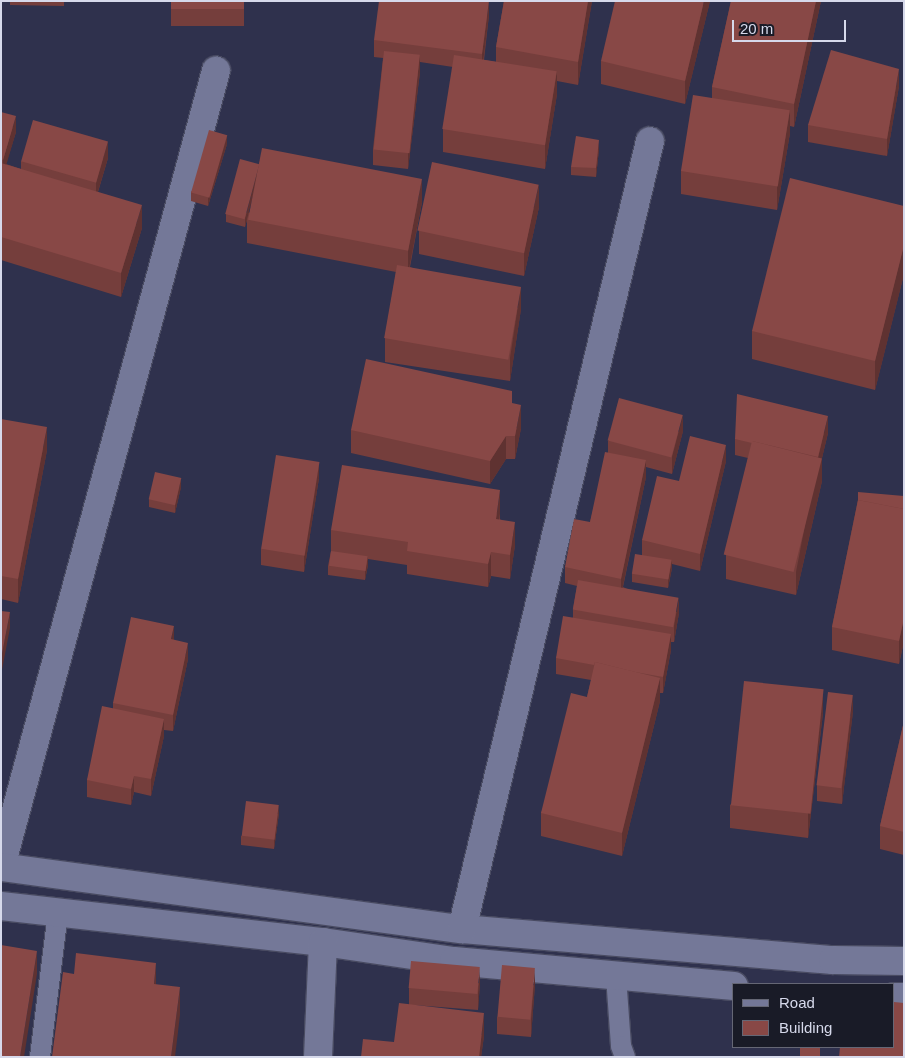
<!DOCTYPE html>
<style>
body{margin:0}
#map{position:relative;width:905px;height:1058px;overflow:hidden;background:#2f314d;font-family:Helvetica,sans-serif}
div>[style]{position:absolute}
.roads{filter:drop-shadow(1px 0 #494b62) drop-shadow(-1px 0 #494b62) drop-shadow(0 1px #494b62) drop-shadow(0 -1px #494b62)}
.lane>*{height:20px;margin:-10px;padding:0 10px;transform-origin:10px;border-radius:10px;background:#747898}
.street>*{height:28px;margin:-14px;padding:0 14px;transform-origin:14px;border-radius:14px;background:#747898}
.wall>*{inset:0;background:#753e3c;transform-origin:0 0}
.shaded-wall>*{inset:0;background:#5f3231}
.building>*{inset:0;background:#884846;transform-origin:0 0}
span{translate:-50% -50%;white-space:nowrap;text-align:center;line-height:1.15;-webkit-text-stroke:4px #191b27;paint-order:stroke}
.frame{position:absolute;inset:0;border:2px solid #d6d9eb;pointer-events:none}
.legend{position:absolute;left:732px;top:983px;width:162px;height:65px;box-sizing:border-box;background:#191b27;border:1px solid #656775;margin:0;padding:6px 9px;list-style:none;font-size:15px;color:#d6d9eb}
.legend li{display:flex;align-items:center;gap:10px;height:25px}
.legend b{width:25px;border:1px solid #656775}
.scale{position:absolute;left:732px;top:20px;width:114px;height:22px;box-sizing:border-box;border:2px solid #d6d9eb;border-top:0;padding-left:6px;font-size:15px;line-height:18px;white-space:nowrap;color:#d6d9eb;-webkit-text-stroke:4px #191b27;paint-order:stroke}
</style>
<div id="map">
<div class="roads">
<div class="lane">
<div style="left:616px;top:976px;width:70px;rotate:85.9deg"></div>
<div style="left:621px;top:1046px;width:12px;rotate:70deg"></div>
<div style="left:40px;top:1057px;width:146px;rotate:-82.9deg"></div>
</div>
<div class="street">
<div style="left:1px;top:866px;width:824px;rotate:-74.87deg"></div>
<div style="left:1px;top:867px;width:465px;rotate:7.7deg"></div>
<div style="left:462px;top:929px;width:372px;rotate:4.8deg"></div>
<div style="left:833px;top:960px;width:71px;rotate:0.8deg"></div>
<div style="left:1px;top:906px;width:324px;rotate:6.4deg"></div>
<div style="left:323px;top:942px;width:132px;rotate:8.3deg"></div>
<div style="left:454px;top:961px;width:281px;rotate:5.1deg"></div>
<div style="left:462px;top:929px;width:810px;rotate:-76.58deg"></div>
<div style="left:894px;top:997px;width:10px"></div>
<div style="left:318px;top:1057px;width:115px;rotate:-87.5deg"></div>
</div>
</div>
<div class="wall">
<div style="clip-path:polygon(10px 1px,64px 1px,64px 6px,10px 5px)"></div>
<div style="left:171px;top:1px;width:73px;height:25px"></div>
<div style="clip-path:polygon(504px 1px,592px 1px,578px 85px,557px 81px,557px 94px,545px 169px,443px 152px,443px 129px,453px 67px,420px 62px,420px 72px,408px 169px,373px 165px,373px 149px,383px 58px,374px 57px,374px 40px,489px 15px,484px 60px,496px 62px,496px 47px)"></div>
<div style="clip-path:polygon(710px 1px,685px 104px,601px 84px,601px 61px)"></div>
<div style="clip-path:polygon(731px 1px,821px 1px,794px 127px,790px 126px,790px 133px,777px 210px,681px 194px,681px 171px,712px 98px,712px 87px)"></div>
<div style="clip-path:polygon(899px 86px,887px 156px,808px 142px,808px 125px)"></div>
<div style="clip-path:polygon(1px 112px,16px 132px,6px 164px,21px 169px,21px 161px,108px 158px,98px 192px,142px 228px,121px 297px,1px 260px)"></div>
<div style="clip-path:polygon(227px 144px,208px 206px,191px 201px,191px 192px)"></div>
<div style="clip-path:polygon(599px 149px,596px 177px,571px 175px,571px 167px)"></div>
<div style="clip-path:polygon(422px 202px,410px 267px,521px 309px,510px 381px,385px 362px,385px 338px,396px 272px,247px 243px,247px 220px,245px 227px,226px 222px,226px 214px)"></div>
<div style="clip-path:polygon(904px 206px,904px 274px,875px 390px,752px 359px,752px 331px)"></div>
<div style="clip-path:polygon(539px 207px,524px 276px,419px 254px,419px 231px)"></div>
<div style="clip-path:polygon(1px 419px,47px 450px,18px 603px,1px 599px)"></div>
<div style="clip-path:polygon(521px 428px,515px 459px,506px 459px,490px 484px,351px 453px,351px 430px)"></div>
<div style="clip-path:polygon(683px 431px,672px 474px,646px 467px,646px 477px,623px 587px,679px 613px,674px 642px,671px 642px,671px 650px,663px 693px,660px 693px,660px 701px,622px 856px,541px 836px,541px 813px,587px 697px,591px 680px,556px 674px,556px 658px,573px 617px,573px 610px,577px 586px,565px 583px,565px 567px,590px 522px,608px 452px,608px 441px)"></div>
<div style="clip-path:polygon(828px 433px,822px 458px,822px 481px,796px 595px,726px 579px,726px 555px,748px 458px,735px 455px,735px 439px)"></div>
<div style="clip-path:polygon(726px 461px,700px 571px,672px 564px,672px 568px,668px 588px,632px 582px,632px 574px,642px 555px,642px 540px,679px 481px)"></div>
<div style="clip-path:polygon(319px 478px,304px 572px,261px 565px,261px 549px)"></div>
<div style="clip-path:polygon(181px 487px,175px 513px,149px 507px,149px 499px)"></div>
<div style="clip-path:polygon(904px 496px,904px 641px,899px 664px,832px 650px,832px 627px,858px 500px)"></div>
<div style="clip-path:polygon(500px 513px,500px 519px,515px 545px,510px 579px,491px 576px,488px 587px,407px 574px,407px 565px,368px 559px,368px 565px,365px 580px,328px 575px,328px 566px,331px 551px,331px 530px)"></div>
<div style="clip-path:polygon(174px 640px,188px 659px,173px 731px,164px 730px,164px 736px,151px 796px,134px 792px,131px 805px,87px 797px,87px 780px,113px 708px,113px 703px)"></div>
<div style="clip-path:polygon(853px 711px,842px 804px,817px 801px,817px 785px)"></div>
<div style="clip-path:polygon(823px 713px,808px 838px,730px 828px,730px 805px)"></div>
<div style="clip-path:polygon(904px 721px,904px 855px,880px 849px,880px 826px)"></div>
<div style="clip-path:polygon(279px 813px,274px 849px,241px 845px,241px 836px)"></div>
<div style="clip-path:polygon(480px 983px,478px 1010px,413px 1005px,484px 1036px,481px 1057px,361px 1057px,394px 1042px,409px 1004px,409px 988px)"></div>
<div style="clip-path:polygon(535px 984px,531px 1037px,497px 1034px,497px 1017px)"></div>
</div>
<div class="shaded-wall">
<div style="clip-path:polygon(489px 1px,489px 15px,482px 70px,482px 54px)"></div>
<div style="clip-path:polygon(588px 1px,592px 1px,578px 85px,578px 62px)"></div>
<div style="clip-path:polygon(704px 1px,710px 1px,685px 104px,685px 81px)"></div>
<div style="clip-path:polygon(816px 1px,821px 1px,794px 127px,794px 104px)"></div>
<div style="clip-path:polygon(420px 55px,420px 72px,408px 169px,408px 153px)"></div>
<div style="clip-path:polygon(899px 69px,899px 86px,887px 156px,887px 139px)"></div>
<div style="clip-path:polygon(557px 71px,557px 94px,545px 169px,545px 145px)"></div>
<div style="clip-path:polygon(790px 110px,790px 133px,777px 210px,777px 187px)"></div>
<div style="clip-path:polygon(16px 116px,16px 132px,3px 176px,3px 160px)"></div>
<div style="clip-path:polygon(227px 135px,227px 144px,208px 206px,208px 198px)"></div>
<div style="clip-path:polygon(599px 140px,599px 149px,596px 177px,596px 168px)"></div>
<div style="clip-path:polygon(108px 141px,108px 158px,96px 198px,96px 182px)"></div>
<div style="clip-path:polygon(259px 164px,259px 173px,245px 227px,245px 219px)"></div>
<div style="clip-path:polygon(422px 179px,422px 202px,408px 274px,408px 251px)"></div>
<div style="clip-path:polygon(539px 184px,539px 207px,524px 276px,524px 252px)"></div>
<div style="clip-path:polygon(142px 205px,142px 228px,121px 297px,121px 273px)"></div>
<div style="clip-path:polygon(904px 245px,904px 274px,875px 390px,875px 361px)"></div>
<div style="clip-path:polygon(521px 286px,521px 309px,510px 381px,510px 358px)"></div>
<div style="clip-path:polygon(521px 405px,521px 428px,515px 459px,515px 436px)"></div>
<div style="clip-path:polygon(683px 415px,683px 431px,672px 474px,672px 457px)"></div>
<div style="clip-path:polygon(828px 416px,828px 433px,822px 458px,822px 481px,796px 595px,796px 572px,818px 458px)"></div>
<div style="clip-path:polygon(47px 427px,47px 450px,18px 603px,18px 579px)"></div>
<div style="clip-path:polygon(506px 436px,506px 459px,490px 484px,490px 461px)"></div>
<div style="clip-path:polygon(726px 445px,726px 461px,700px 571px,700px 554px)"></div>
<div style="clip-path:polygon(646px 460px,646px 477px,621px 595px,621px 579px)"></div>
<div style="clip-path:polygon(319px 462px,319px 478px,304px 572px,304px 556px)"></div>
<div style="clip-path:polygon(181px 478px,181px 487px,175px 513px,175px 505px)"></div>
<div style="clip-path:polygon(500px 490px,500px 513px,496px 542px,496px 519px)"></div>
<div style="clip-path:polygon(515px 522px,515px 545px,510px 579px,510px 555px)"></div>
<div style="clip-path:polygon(491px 552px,491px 576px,488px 587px,488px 564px)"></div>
<div style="clip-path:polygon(368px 556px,368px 565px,365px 580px,365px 572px)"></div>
<div style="clip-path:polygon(672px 560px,672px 568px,668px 588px,668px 580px)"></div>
<div style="clip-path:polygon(679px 597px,679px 613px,674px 642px,674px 626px)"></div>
<div style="clip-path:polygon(10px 612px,10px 628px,1px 675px,1px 659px)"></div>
<div style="clip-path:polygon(904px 618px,904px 641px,899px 664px,899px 641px)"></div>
<div style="clip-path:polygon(174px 626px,174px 643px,171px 639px)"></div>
<div style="clip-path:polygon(671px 634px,671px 650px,663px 693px,663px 677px)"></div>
<div style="clip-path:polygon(188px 643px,188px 659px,173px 731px,173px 715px)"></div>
<div style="clip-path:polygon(660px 678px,660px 701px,622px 856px,622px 833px)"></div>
<div style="clip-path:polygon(823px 690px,823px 713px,808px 838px,808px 814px)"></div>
<div style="clip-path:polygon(853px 695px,853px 711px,842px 804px,842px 787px)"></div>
<div style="clip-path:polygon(164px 719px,164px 736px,151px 796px,151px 779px)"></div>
<div style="clip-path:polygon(134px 776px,134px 792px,131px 805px,131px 789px)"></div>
<div style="clip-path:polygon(279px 805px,279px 813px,274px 849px,274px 840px)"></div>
<div style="clip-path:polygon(37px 951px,37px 974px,24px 1057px,20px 1057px)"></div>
<div style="clip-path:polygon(156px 963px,156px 992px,154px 984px)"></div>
<div style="clip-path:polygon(480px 967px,480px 983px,478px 1010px,478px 994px)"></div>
<div style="clip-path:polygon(535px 968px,535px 984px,531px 1037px,531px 1020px)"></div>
<div style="clip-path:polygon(180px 987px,180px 1015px,175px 1057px,171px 1057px)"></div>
<div style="clip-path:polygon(484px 1013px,484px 1036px,481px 1057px,479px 1057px)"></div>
</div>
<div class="building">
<div style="left:171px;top:1px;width:73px;height:8px"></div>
<div style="clip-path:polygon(379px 1px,489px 1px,482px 54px,374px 40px)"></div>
<div style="clip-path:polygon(504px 1px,588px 1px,578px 62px,496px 47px)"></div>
<div style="clip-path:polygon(615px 1px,704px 1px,685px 81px,601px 61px)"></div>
<div style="clip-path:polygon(731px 1px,816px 1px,794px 104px,712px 87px)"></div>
<div style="clip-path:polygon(831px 50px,899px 69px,887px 139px,808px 125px)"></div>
<div style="left:384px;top:51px;width:36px;height:99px;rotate:6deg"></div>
<div style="left:454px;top:55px;width:104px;height:75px;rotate:9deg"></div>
<div style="left:693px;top:95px;width:98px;height:77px;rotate:9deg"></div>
<div style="clip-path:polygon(1px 112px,16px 116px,3px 160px,1px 159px)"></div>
<div style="left:33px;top:120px;width:78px;height:43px;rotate:16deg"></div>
<div style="left:209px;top:130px;width:19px;height:65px;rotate:16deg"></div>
<div style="clip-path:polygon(576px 136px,599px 140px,596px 168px,571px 167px)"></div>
<div style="left:262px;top:148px;width:163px;height:73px;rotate:11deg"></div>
<div style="left:240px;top:159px;width:20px;height:57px;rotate:15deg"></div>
<div style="left:432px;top:162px;width:109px;height:70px;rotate:12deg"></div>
<div style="clip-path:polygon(1px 163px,142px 205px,121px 273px,1px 237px)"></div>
<div style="clip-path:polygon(790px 178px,904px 206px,904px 245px,875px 361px,752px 331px)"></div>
<div style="left:397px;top:265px;width:126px;height:74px;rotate:10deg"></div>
<div style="clip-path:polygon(366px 359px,512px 391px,512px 403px,521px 405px,515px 436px,506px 436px,490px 461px,351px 430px)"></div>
<div style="clip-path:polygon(737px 394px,828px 416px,818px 457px,752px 441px,752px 443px,735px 439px)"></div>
<div style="left:619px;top:398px;width:66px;height:44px;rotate:15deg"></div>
<div style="clip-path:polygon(1px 419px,47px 427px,18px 579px,1px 576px)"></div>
<div style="clip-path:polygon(690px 436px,726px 445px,700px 554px,642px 540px,657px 476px,679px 481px)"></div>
<div style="left:752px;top:441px;width:72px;height:117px;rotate:14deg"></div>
<div style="clip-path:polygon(605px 452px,646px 460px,621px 579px,565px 567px,574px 519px,590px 522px)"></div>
<div style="left:276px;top:455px;width:44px;height:95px;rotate:9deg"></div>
<div style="clip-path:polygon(342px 465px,500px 490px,496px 519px,515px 522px,510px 555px,491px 552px,488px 564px,407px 551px,408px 542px,331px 530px)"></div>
<div style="left:155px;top:472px;width:27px;height:28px;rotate:13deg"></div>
<div style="clip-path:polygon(858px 492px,904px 496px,904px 509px,858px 500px)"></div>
<div style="clip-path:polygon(858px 500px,904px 509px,904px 618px,899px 641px,832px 627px)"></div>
<div style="left:331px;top:551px;width:37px;height:15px;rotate:8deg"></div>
<div style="left:635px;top:554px;width:37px;height:20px;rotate:9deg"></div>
<div style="left:578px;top:580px;width:102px;height:30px;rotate:10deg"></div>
<div style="clip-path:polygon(1px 611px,10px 612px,1px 659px)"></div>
<div style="clip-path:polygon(563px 616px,671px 634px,663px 677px,635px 672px,595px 662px,594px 665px,556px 658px)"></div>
<div style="clip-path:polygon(131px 617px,174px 626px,171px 639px,188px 643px,173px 715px,113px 703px)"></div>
<div style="clip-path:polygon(595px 662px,660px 678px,622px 833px,541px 813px,571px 693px,587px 697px)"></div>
<div style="left:744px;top:681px;width:80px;height:125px;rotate:6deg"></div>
<div style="left:828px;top:692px;width:25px;height:94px;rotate:7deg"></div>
<div style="clip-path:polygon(102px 706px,164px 719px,151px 779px,134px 776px,131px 789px,87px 780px)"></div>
<div style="clip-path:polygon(904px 721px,904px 832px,880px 826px)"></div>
<div style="left:246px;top:801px;width:33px;height:35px;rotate:7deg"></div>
<div style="clip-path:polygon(1px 945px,37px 951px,20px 1057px,1px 1057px)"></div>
<div style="clip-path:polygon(76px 953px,156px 963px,154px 984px,180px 987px,171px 1057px,52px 1057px,63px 972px,74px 974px)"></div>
<div style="left:411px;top:961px;width:69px;height:27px;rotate:5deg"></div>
<div style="left:502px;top:965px;width:33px;height:52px;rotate:5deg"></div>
<div style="clip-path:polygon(894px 1002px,904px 1003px,904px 1057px,839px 1057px,840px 1047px,894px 1047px)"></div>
<div style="clip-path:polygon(399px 1003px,484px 1013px,479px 1057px,361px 1057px,363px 1039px,394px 1042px)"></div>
<div style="left:800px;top:1047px;width:20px;height:10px"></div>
</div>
<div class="frame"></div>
<ul class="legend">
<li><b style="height:6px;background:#747898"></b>Road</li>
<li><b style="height:14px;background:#884846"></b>Building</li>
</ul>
<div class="scale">20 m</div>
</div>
